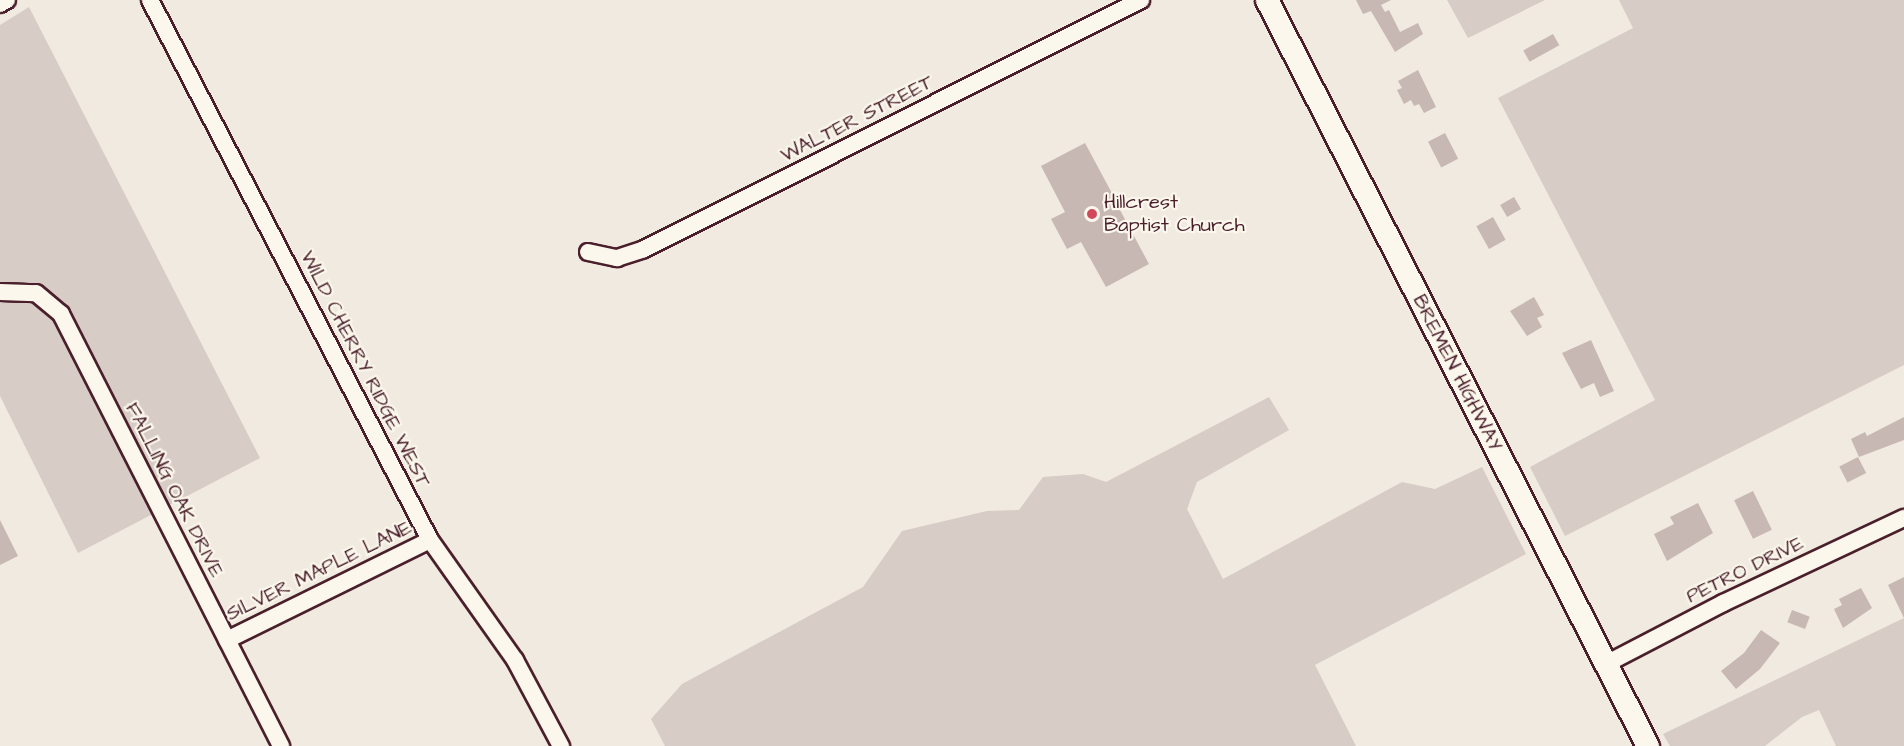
<!DOCTYPE html>
<style>
body{margin:0}
#map{position:relative;width:1904px;height:746px;overflow:hidden;background:#f0eae0;font-family:"Architects Daughter",sans-serif}
div>[style]{position:absolute}
.green>*{inset:0;background:#d8ccc6}
.building>*{inset:0;background:#c8b8b3;transform-origin:0 0}
.roads{filter:drop-shadow(2px 0 #4a1f2b) drop-shadow(-2px 0 #4a1f2b) drop-shadow(0 2px #4a1f2b) drop-shadow(0 -2px #4a1f2b)}
.minor>*{height:16px;margin:-8px;padding:0 8px;transform-origin:8px;border-radius:8px;background:#fbf7ec}
.secondary>*{height:22px;margin:-11px;padding:0 11px;transform-origin:11px;border-radius:11px;background:#fbf7ec}
.dots>*{width:16px;height:16px;translate:-50% -50%;box-sizing:border-box;border:3px solid #fbf7ec;border-radius:50%}
span{translate:-50% -50%;white-space:nowrap;text-align:center;line-height:1.15;-webkit-text-stroke:4.5px #fbf7ec;paint-order:stroke}
.street-label{font-size:20px;color:#4a1f2b}
.poi-label{font-size:20px;color:#4a1f2b}
.left{translate:0 -50%;text-align:left}
</style>
<div id="map">
<div class="green">
<div style="clip-path:polygon(1447px 0,1545px 0,1468px 38px)"></div>
<div style="clip-path:polygon(1619px 0,1904px 0,1904px 365px,1565px 536px,1530px 467px,1655px 400px,1498px 98px,1633px 28px)"></div>
<div style="clip-path:polygon(29px 7px,260px 458px,78px 553px,0 396px,0 25px)"></div>
<div style="clip-path:polygon(1269px 397px,1289px 430px,1197px 482px,1187px 509px,1223px 579px,1402px 482px,1435px 489px,1482px 467px,1526px 554px,1315px 665px,1356px 746px,665px 746px,651px 719px,682px 684px,863px 587px,902px 531px,987px 511px,1019px 510px,1043px 477px,1083px 474px,1106px 482px)"></div>
<div style="clip-path:polygon(1904px 618px,1904px 746px,1836px 746px,1819px 710px,1802px 717px,1765px 746px,1670px 746px,1663px 734px)"></div>
</div>
<div class="building">
<div style="clip-path:polygon(1356px 0,1391px 0,1381px 5px,1385px 12px,1389px 10px,1400px 32px,1418px 23px,1423px 34px,1395px 52px,1371px 11px,1363px 14px)"></div>
<div style="left:1553px;top:34px;width:13px;height:34px;rotate:61deg"></div>
<div style="clip-path:polygon(1418px 70px,1436px 107px,1424px 113px,1419px 104px,1414px 106px,1411px 100px,1404px 104px,1397px 90px,1402px 88px,1398px 81px)"></div>
<div style="left:1445px;top:133px;width:29px;height:19px;rotate:63deg"></div>
<div style="clip-path:polygon(1085px 143px,1114px 197px,1118px 195px,1124px 207px,1120px 210px,1149px 264px,1106px 287px,1081px 242px,1067px 249px,1051px 219px,1065px 212px,1041px 166px)"></div>
<div style="left:1514px;top:197px;width:14px;height:16px;rotate:60deg"></div>
<div style="left:1493px;top:217px;width:26px;height:19px;rotate:61deg"></div>
<div style="clip-path:polygon(1534px 297px,1544px 315px,1537px 318px,1542px 327px,1527px 336px,1510px 311px)"></div>
<div style="clip-path:polygon(1591px 340px,1614px 391px,1600px 397px,1594px 383px,1581px 389px,1562px 353px)"></div>
<div style="clip-path:polygon(1904px 417px,1904px 440px,1859px 457px,1851px 439px,1865px 432px,1867px 436px)"></div>
<div style="left:1858px;top:457px;width:18px;height:21px;rotate:63deg"></div>
<div style="left:1753px;top:491px;width:43px;height:21px;rotate:64deg"></div>
<div style="clip-path:polygon(1698px 503px,1713px 533px,1667px 561px,1654px 534px,1674px 524px,1670px 517px)"></div>
<div style="clip-path:polygon(0 520px,18px 556px,0 565px)"></div>
<div style="clip-path:polygon(1904px 577px,1904px 618px,1888px 585px)"></div>
<div style="clip-path:polygon(1861px 588px,1872px 608px,1843px 628px,1834px 609px,1842px 605px,1839px 599px)"></div>
<div style="left:1792px;top:610px;width:19px;height:13px;rotate:21deg"></div>
<div style="clip-path:polygon(1761px 630px,1780px 643px,1760px 669px,1736px 689px,1721px 671px,1744px 653px)"></div>
</div>
<div class="roads">
<div class="minor">
<div style="left:150px;top:0;width:608px;rotate:62.59deg"></div>
<div style="left:430px;top:540px;width:147px;rotate:54.7deg"></div>
<div style="left:515px;top:660px;width:98px;rotate:61.9deg"></div>
<div style="left:0;top:4px;width:8px;rotate:-30deg"></div>
<div style="left:588px;top:252px;width:30px;rotate:12deg"></div>
<div style="left:617px;top:258px;width:28px;rotate:-18deg"></div>
<div style="left:644px;top:249px;width:556px;rotate:-26.61deg"></div>
<div style="left:0;top:292px;width:36px;rotate:2deg"></div>
<div style="left:36px;top:293px;width:33px;rotate:40deg"></div>
<div style="left:61px;top:314px;width:485px;rotate:63deg"></div>
<div style="left:227px;top:640px;width:226px;rotate:-26.2deg"></div>
<div style="left:1606px;top:664px;width:132px;rotate:-27.5deg"></div>
<div style="left:1723px;top:603px;width:200px;rotate:-25.2deg"></div>
</div>
<div class="secondary">
<div style="left:1267px;top:0;width:838px;rotate:62.95deg"></div>
</div>
</div>
<div class="dots">
<div style="left:1092px;top:214px;background:#d1495b"></div>
</div>
<div class="street-label">
<span style="left:857px;top:119px;rotate:-27deg">WALTER STREET</span>
<span style="left:365px;top:369px;rotate:63deg">WILD CHERRY RIDGE WEST</span>
<span style="left:1457px;top:373px;rotate:63deg">BREMEN HIGHWAY</span>
<span style="left:174px;top:490px;rotate:63deg">FALLING OAK DRIVE</span>
<span style="left:1745px;top:570px;rotate:-26deg">PETRO DRIVE</span>
<span style="left:319px;top:571px;rotate:-26deg">SILVER MAPLE LANE</span>
</div>
<div class="poi-label">
<span class="left" style="left:1104px;top:214px">Hillcrest<br>Baptist Church</span>
</div>
</div>
